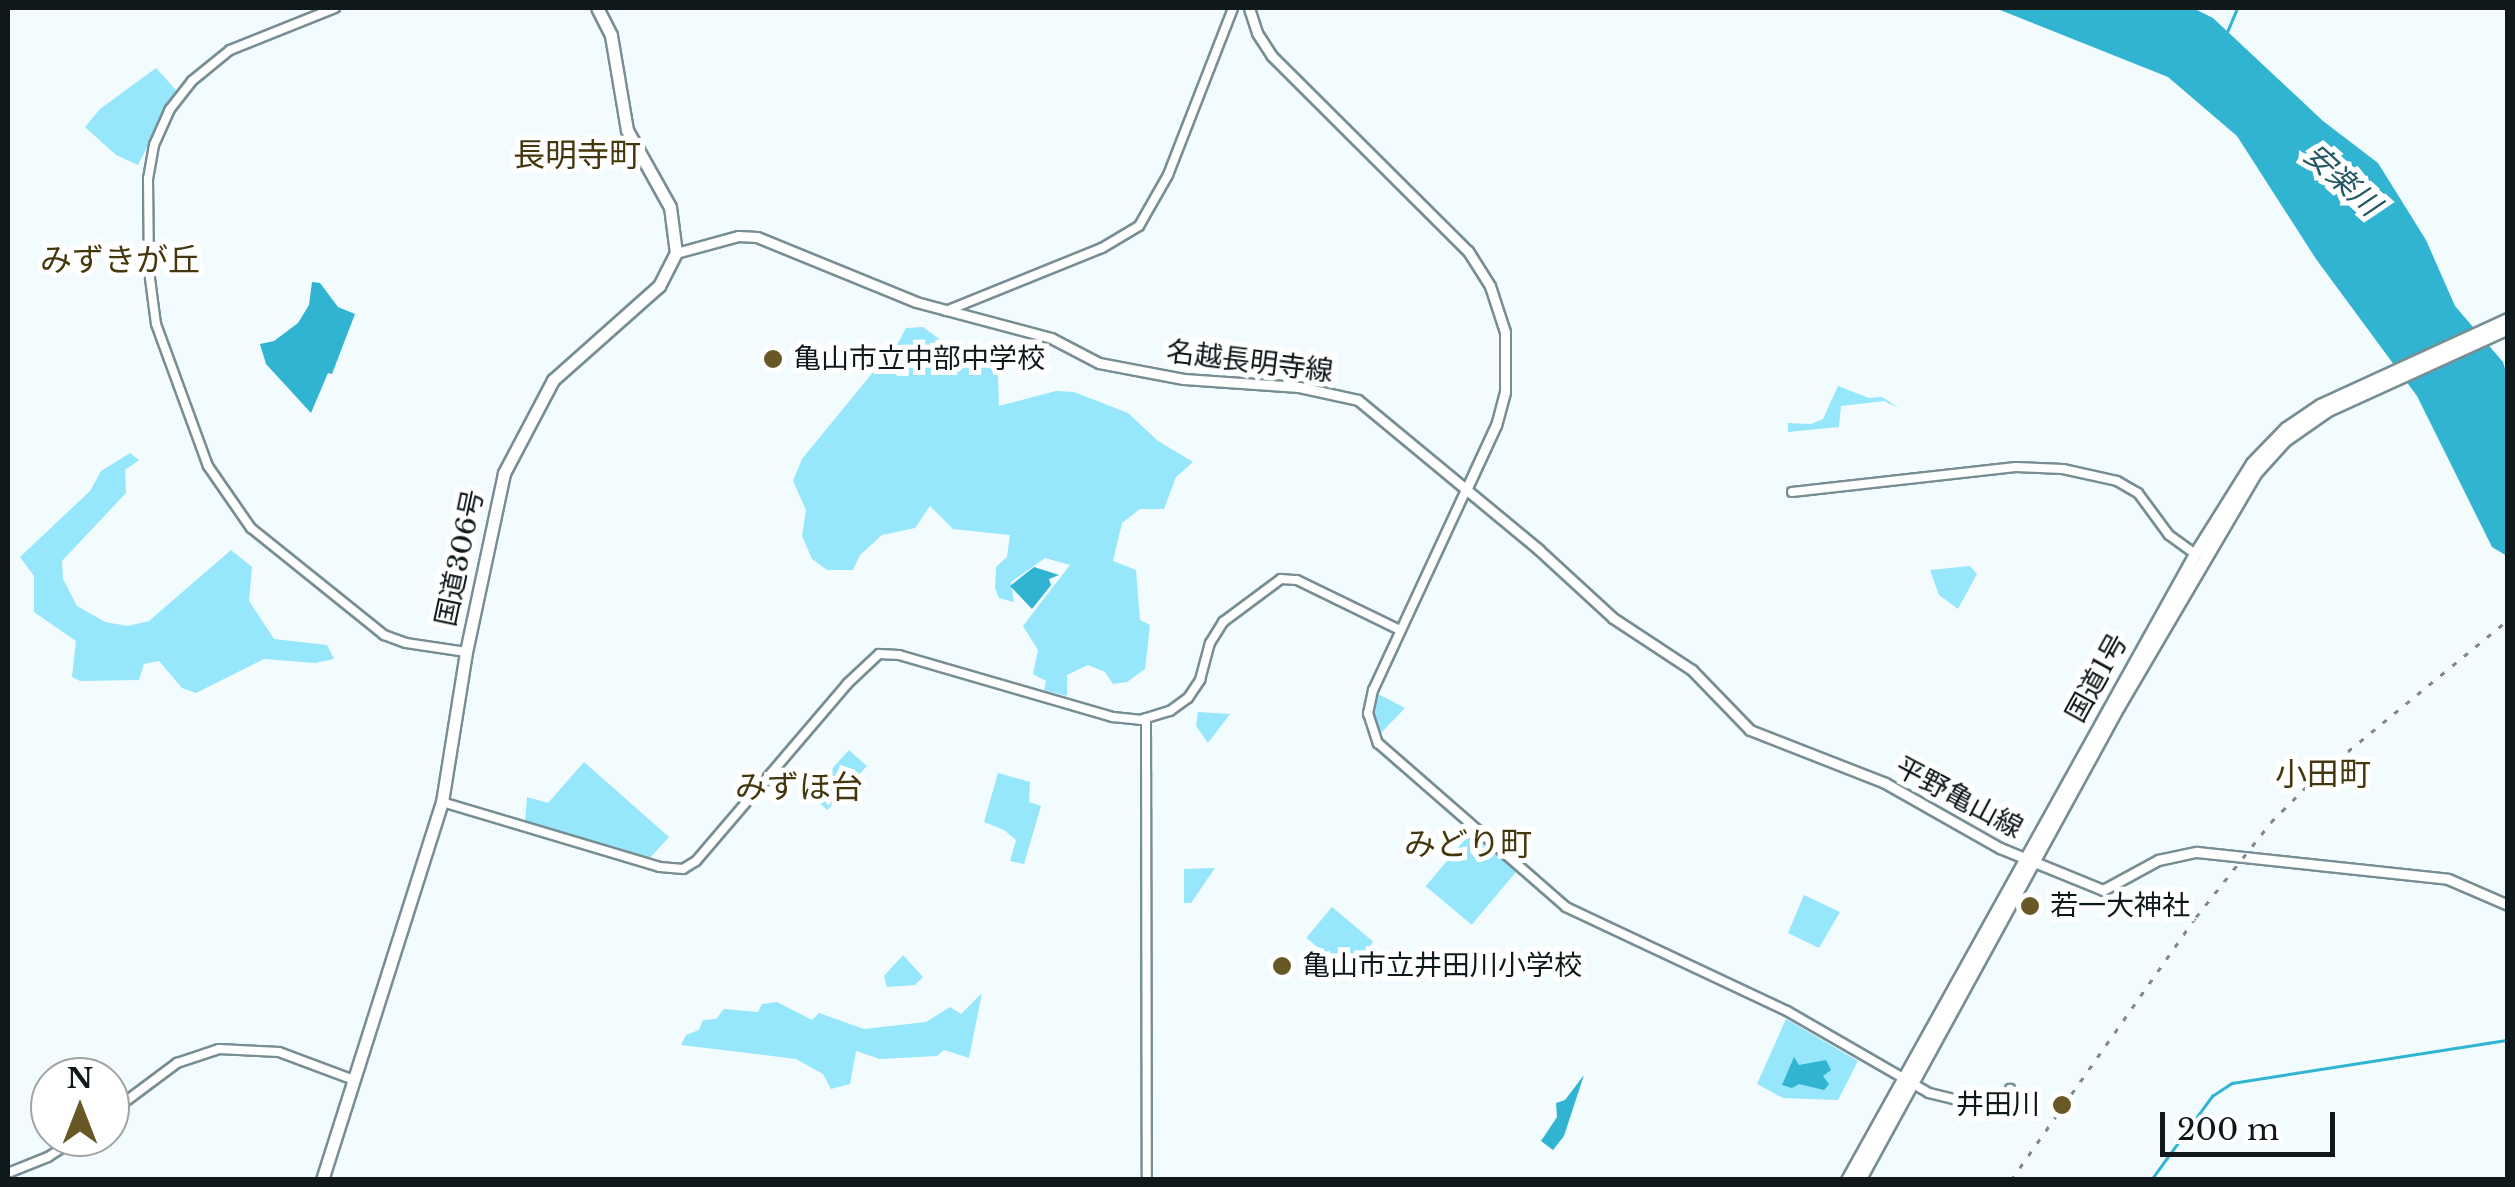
<!DOCTYPE html>
<meta charset="utf-8">
<style>
body{margin:0}
#map{position:relative;width:2515px;height:1187px;overflow:hidden;background:#f2fcff;font-family:"Libre Baskerville","Noto Sans JP",serif}
div>[style]{position:absolute}
.green>*{inset:0;background:#96e6fc;transform-origin:0 0}
.water>*{inset:0;background:#30b4d1}
.stream>*{height:2.5px;margin:-1.25px;padding:0 1.25px;transform-origin:1.25px;border-radius:1.25px;background:#30b4d1}
.roads{filter:drop-shadow(2px 0 #778e94) drop-shadow(-2px 0 #778e94) drop-shadow(0 2px #778e94) drop-shadow(0 -2px #778e94)}
.minor>*{height:8px;margin:-4px;padding:0 4px;transform-origin:4px;border-radius:4px;background:#fff}
.major>*{height:9px;margin:-4.5px;padding:0 4.5px;transform-origin:4.5px;border-radius:4.5px;background:#fff}
.highway>*{height:11px;margin:-5.5px;padding:0 5.5px;transform-origin:5.5px;border-radius:5.5px;background:#fff}
.rail>*{height:2.5px;margin-top:-1.25px;transform-origin:0;background:repeating-linear-gradient(90deg,#7f898b 0 5px,transparent 0 15px)}
.dots>*{width:28px;height:28px;translate:-50% -50%;box-sizing:border-box;border:5px solid #fff;border-radius:50%}
span{translate:-50% -50%;white-space:nowrap;text-align:center;line-height:1.15;-webkit-text-stroke:10px #fff;paint-order:stroke}
.poi-label{font-size:28px;color:#0f181a}
.left{translate:0 -50%;text-align:left}
.right{translate:-100% -50%;text-align:right}
.street-label{font-size:28px;color:#0f181a}
.water-label{font-size:30px;color:#245764;font-style:italic}
.quarter-label{font-size:32px;color:#44370d}
.frame{position:absolute;inset:0;border:10px solid #0f181a;pointer-events:none}
.north{position:absolute;left:30px;top:1057px;width:100px;height:100px;box-sizing:border-box;background:#fff;border:2px solid #9fa3a3;border-radius:50%;rotate:0deg;font-size:28px;font-weight:700;line-height:40px;text-align:center;color:#0f181a}
.north::after{content:'';display:block;margin:auto;width:35px;height:45px;background:#685826;clip-path:polygon(50% 0,100% 100%,50% 72%,0 100%)}
.scale{position:absolute;left:2160px;top:1112px;width:175px;height:45px;box-sizing:border-box;border:5px solid #0f181a;border-top:0;padding-left:12px;font-size:30px;line-height:35px;white-space:nowrap;color:#0f181a;-webkit-text-stroke:8px #fff;paint-order:stroke}
</style>
<div id="map">
<div class="green">
<div style="clip-path:polygon(156px 68px,176px 90px,138px 165px,116px 155px,85px 127px,100px 109px)"></div>
<div style="clip-path:polygon(923px 327px,950px 347px,980px 356px,998px 376px,999px 406px,1056px 391px,1074px 392px,1128px 413px,1158px 441px,1193px 462px,1176px 477px,1164px 509px,1140px 509px,1122px 523px,1113px 561px,1136px 570px,1140px 620px,1150px 625px,1145px 669px,1127px 682px,1113px 684px,1105px 672px,1088px 665px,1067px 675px,1067px 696px,1044px 690px,1046px 681px,1033px 674px,1038px 650px,1023px 626px,1070px 565px,1045px 558px,1011px 582px,1014px 602px,999px 598px,995px 588px,996px 567px,1007px 557px,1010px 535px,953px 529px,930px 506px,915px 528px,882px 535px,860px 555px,853px 570px,827px 570px,812px 559px,802px 536px,806px 510px,793px 481px,802px 459px,883px 360px,897px 376px,909px 376px,897px 345px,906px 328px)"></div>
<div style="clip-path:polygon(1838px 386px,1869px 398px,1882px 397px,1899px 408px,1884px 401px,1841px 406px,1839px 427px,1788px 432px,1788px 423px,1811px 424px,1823px 419px)"></div>
<div style="clip-path:polygon(130px 453px,139px 460px,125px 470px,126px 493px,62px 561px,63px 579px,77px 606px,105px 622px,128px 626px,149px 621px,231px 550px,252px 567px,249px 601px,274px 639px,327px 645px,334px 659px,315px 663px,264px 659px,196px 693px,182px 688px,159px 661px,144px 664px,139px 680px,80px 681px,72px 677px,76px 641px,34px 612px,34px 576px,20px 557px,90px 491px,101px 471px)"></div>
<div style="clip-path:polygon(1970px 566px,1977px 574px,1958px 609px,1939px 595px,1930px 570px)"></div>
<div style="clip-path:polygon(1376px 693px,1405px 708px,1380px 734px,1374px 716px)"></div>
<div style="clip-path:polygon(1198px 712px,1230px 714px,1208px 743px,1196px 726px)"></div>
<div style="left:849px;top:750px;width:24px;height:59px;rotate:42deg"></div>
<div style="clip-path:polygon(584px 762px,669px 837px,650px 858px,525px 822px,527px 797px,548px 803px)"></div>
<div style="clip-path:polygon(998px 773px,1030px 782px,1029px 802px,1041px 806px,1024px 864px,1010px 861px,1016px 840px,1004px 830px,984px 822px)"></div>
<div style="left:1472px;top:831px;width:60px;height:72px;rotate:40deg"></div>
<div style="clip-path:polygon(1215px 868px,1191px 903px,1184px 903px,1184px 869px)"></div>
<div style="clip-path:polygon(1804px 895px,1840px 912px,1819px 948px,1788px 933px)"></div>
<div style="left:1332px;top:907px;width:54px;height:40px;rotate:40deg"></div>
<div style="clip-path:polygon(903px 955px,923px 977px,915px 985px,887px 987px,884px 976px)"></div>
<div style="clip-path:polygon(982px 993px,969px 1058px,944px 1050px,937px 1056px,880px 1059px,856px 1051px,850px 1084px,831px 1089px,823px 1074px,796px 1059px,681px 1045px,686px 1035px,699px 1030px,703px 1020px,716px 1019px,724px 1009px,758px 1012px,762px 1004px,777px 1002px,812px 1020px,819px 1013px,864px 1029px,926px 1022px,950px 1007px,961px 1014px)"></div>
<div style="clip-path:polygon(1786px 1019px,1858px 1061px,1838px 1100px,1783px 1098px,1757px 1084px)"></div>
</div>
<div class="water">
<div style="clip-path:polygon(1995px 8px,2193px 8px,2213px 18px,2323px 121px,2378px 163px,2426px 240px,2455px 306px,2503px 362px,2508px 379px,2507px 556px,2492px 547px,2417px 396px,2316px 259px,2237px 136px,2168px 77px)"></div>
<div style="clip-path:polygon(312px 282px,320px 283px,338px 307px,355px 314px,332px 374px,328px 373px,311px 413px,266px 364px,260px 344px,274px 341px,298px 323px,309px 305px)"></div>
<div style="clip-path:polygon(1034px 567px,1059px 575px,1049px 579px,1051px 585px,1032px 609px,1010px 586px)"></div>
<div style="clip-path:polygon(1794px 1057px,1799px 1065px,1826px 1060px,1831px 1070px,1823px 1076px,1829px 1084px,1824px 1090px,1799px 1084px,1792px 1088px,1782px 1085px)"></div>
<div style="clip-path:polygon(1584px 1075px,1564px 1136px,1553px 1150px,1541px 1141px,1557px 1117px,1556px 1103px,1565px 1100px)"></div>
</div>
<div class="stream">
<div style="left:2227px;top:32px;width:26px;rotate:-67deg"></div>
<div style="left:2151px;top:1180px;width:104px;rotate:-54deg"></div>
<div style="left:2212px;top:1096px;width:24px;rotate:-33deg"></div>
<div style="left:2232px;top:1083px;width:279px;rotate:-8.9deg"></div>
</div>
<div class="roads">
<div class="minor">
<div style="left:335px;top:8px;width:113px;rotate:158.2deg"></div>
<div style="left:230px;top:50px;width:49px;rotate:140.8deg"></div>
<div style="left:192px;top:81px;width:36px;rotate:128deg"></div>
<div style="left:170px;top:109px;width:39px;rotate:114deg"></div>
<div style="left:154px;top:145px;width:34px;rotate:100deg"></div>
<div style="left:148px;top:178px;width:93px;rotate:89.4deg"></div>
<div style="left:149px;top:271px;width:53px;rotate:82.5deg"></div>
<div style="left:156px;top:324px;width:151px;rotate:69.9deg"></div>
<div style="left:208px;top:466px;width:75px;rotate:55.3deg"></div>
<div style="left:251px;top:528px;width:171px;rotate:38.8deg"></div>
<div style="left:384px;top:635px;width:23px;rotate:20deg"></div>
<div style="left:406px;top:643px;width:61px;rotate:8.5deg"></div>
<div style="left:946px;top:311px;width:168px;rotate:-22deg"></div>
<div style="left:1102px;top:248px;width:43px;rotate:-30.7deg"></div>
<div style="left:1139px;top:226px;width:59px;rotate:-60.4deg"></div>
<div style="left:1168px;top:175px;width:179px;rotate:-68.7deg"></div>
<div style="left:1466px;top:490px;width:221px;rotate:114.9deg"></div>
<div style="left:1373px;top:690px;width:24px;rotate:102deg"></div>
<div style="left:1368px;top:713px;width:32px;rotate:72deg"></div>
<div style="left:1378px;top:743px;width:249px;rotate:41.1deg"></div>
<div style="left:1566px;top:907px;width:244px;rotate:25.2deg"></div>
<div style="left:1787px;top:1011px;width:164px;rotate:30deg"></div>
<div style="left:1929px;top:1093px;width:84px;rotate:13.7deg"></div>
<div style="left:1792px;top:492px;width:225px;rotate:-6.4deg"></div>
<div style="left:2016px;top:467px;width:47px;rotate:2.4deg"></div>
<div style="left:2063px;top:469px;width:55px;rotate:12.5deg"></div>
<div style="left:2117px;top:481px;width:24px;rotate:30deg"></div>
<div style="left:2138px;top:493px;width:52px;rotate:53.6deg"></div>
<div style="left:2169px;top:535px;width:32px;rotate:36deg"></div>
<div style="left:1146px;top:718px;width:462px;rotate:89.9deg"></div>
<div style="left:442px;top:802px;width:227px;rotate:16.6deg"></div>
<div style="left:660px;top:867px;width:23px;rotate:5deg"></div>
<div style="left:683px;top:869px;width:15px;rotate:-32deg"></div>
<div style="left:696px;top:861px;width:233px;rotate:-49.5deg"></div>
<div style="left:847px;top:684px;width:44px;rotate:-43.2deg"></div>
<div style="left:879px;top:654px;width:20px;rotate:3deg"></div>
<div style="left:899px;top:655px;width:223px;rotate:16.2deg"></div>
<div style="left:1113px;top:717px;width:27px;rotate:6deg"></div>
<div style="left:1140px;top:720px;width:31px;rotate:-17deg"></div>
<div style="left:1170px;top:711px;width:22px;rotate:-36deg"></div>
<div style="left:1188px;top:698px;width:22px;rotate:-56deg"></div>
<div style="left:1200px;top:680px;width:38px;rotate:-75deg"></div>
<div style="left:1210px;top:643px;width:25px;rotate:-58deg"></div>
<div style="left:1223px;top:622px;width:72px;rotate:-36.6deg"></div>
<div style="left:1281px;top:579px;width:16px;rotate:4deg"></div>
<div style="left:1297px;top:580px;width:114px;rotate:25.9deg"></div>
<div style="left:110px;top:1113px;width:84px;rotate:-36.7deg"></div>
<div style="left:177px;top:1063px;width:44px;rotate:-18.4deg"></div>
<div style="left:219px;top:1049px;width:60px;rotate:2.9deg"></div>
<div style="left:279px;top:1052px;width:80px;rotate:20.5deg"></div>
<div style="left:2004px;top:1113px;width:25px;rotate:-76deg"></div>
<div style="left:8px;top:1173px;width:43px;rotate:-21.8deg"></div>
<div style="left:48px;top:1157px;width:37px;rotate:-33deg"></div>
</div>
<div class="major">
<div style="left:1249px;top:8px;width:26px;rotate:72deg"></div>
<div style="left:1257px;top:33px;width:27px;rotate:57deg"></div>
<div style="left:1272px;top:56px;width:276px;rotate:44.9deg"></div>
<div style="left:1468px;top:251px;width:41px;rotate:57.8deg"></div>
<div style="left:1490px;top:286px;width:48px;rotate:71.9deg"></div>
<div style="left:1505px;top:332px;width:60px;rotate:90deg"></div>
<div style="left:1505px;top:392px;width:34px;rotate:105deg"></div>
<div style="left:1496px;top:425px;width:72px;rotate:114.8deg"></div>
<div style="left:676px;top:253px;width:64px;rotate:-15.3deg"></div>
<div style="left:738px;top:236px;width:19px;rotate:3deg"></div>
<div style="left:757px;top:237px;width:172px;rotate:22.2deg"></div>
<div style="left:916px;top:302px;width:140px;rotate:14.9deg"></div>
<div style="left:1051px;top:338px;width:54px;rotate:27.5deg"></div>
<div style="left:1099px;top:363px;width:86px;rotate:10.7deg"></div>
<div style="left:1184px;top:379px;width:115px;rotate:4deg"></div>
<div style="left:1299px;top:387px;width:60px;rotate:12.4deg"></div>
<div style="left:1358px;top:400px;width:234px;rotate:39.6deg"></div>
<div style="left:1538px;top:549px;width:102px;rotate:42.6deg"></div>
<div style="left:1613px;top:618px;width:95px;rotate:33.4deg"></div>
<div style="left:1692px;top:670px;width:83px;rotate:46deg"></div>
<div style="left:1750px;top:730px;width:145px;rotate:21.4deg"></div>
<div style="left:1885px;top:783px;width:132px;rotate:29.5deg"></div>
<div style="left:2000px;top:848px;width:111px;rotate:22.2deg"></div>
<div style="left:2103px;top:890px;width:63px;rotate:-28.6deg"></div>
<div style="left:2158px;top:860px;width:40px;rotate:-12deg"></div>
<div style="left:2197px;top:852px;width:252px;rotate:6.1deg"></div>
<div style="left:2448px;top:879px;width:65px;rotate:23.4deg"></div>
</div>
<div class="highway">
<div style="left:322px;top:1180px;width:397px;rotate:-72.4deg"></div>
<div style="left:442px;top:802px;width:152px;rotate:-80.9deg"></div>
<div style="left:466px;top:652px;width:183px;rotate:-78deg"></div>
<div style="left:504px;top:473px;width:105px;rotate:-62.2deg"></div>
<div style="left:553px;top:380px;width:142px;rotate:-41.6deg"></div>
<div style="left:659px;top:286px;width:37px;rotate:-63deg"></div>
<div style="left:676px;top:253px;width:46px;rotate:-97.4deg"></div>
<div style="left:670px;top:207px;width:88px;rotate:-119.2deg"></div>
<div style="left:627px;top:130px;width:96px;rotate:-99.6deg"></div>
<div style="left:611px;top:35px;width:30px;rotate:-117deg"></div>
<div style="left:1847px;top:1180px;width:716px;rotate:-60.93deg"></div>
<div style="left:2195px;top:554px;width:107px;rotate:-57.9deg"></div>
<div style="left:2252px;top:463px;width:49px;rotate:-45.8deg"></div>
<div style="left:2286px;top:428px;width:41px;rotate:-34.1deg"></div>
<div style="left:2320px;top:405px;width:207px;rotate:-24.6deg"></div>
<div style="left:1859px;top:1180px;width:539px;rotate:-61.3deg"></div>
<div style="left:2118px;top:707px;width:273px;rotate:-59.6deg"></div>
<div style="left:2256px;top:472px;width:43px;rotate:-47.8deg"></div>
<div style="left:2285px;top:440px;width:52px;rotate:-34.9deg"></div>
<div style="left:2328px;top:410px;width:198px;rotate:-24.5deg"></div>
</div>
</div>
<div class="rail">
<div style="left:2011px;top:1180px;width:322px;rotate:-54.9deg"></div>
<div style="left:2196px;top:917px;width:121px;rotate:-51.7deg"></div>
<div style="left:2271px;top:822px;width:59px;rotate:-45deg"></div>
<div style="left:2313px;top:780px;width:252px;rotate:-39.4deg"></div>
</div>
<div class="dots">
<div style="left:773px;top:359px;background:#685826"></div>
<div style="left:2030px;top:906px;background:#685826"></div>
<div style="left:1282px;top:966px;background:#685826"></div>
<div style="left:2062px;top:1105px;background:#685826"></div>
</div>
<div class="poi-label">
<span class="left" style="left:793px;top:359px">亀山市立中部中学校</span>
<span class="left" style="left:2050px;top:906px">若一大神社</span>
<span class="left" style="left:1302px;top:966px">亀山市立井田川小学校</span>
<span class="right" style="left:2040px;top:1105px">井田川</span>
</div>
<div class="street-label">
<span style="left:1250px;top:362px;rotate:7deg">名越長明寺線</span>
<span style="left:460px;top:558px;rotate:-78deg">国道306号</span>
<span style="left:2097px;top:678px;rotate:-61deg">国道1号</span>
<span style="left:1959px;top:798px;rotate:28deg">平野亀山線</span>
</div>
<div class="water-label">
<span style="left:2342px;top:180px;rotate:42deg">安楽川</span>
</div>
<div class="quarter-label">
<span style="left:577px;top:155px">長明寺町</span>
<span style="left:120px;top:260px">みずきが丘</span>
<span style="left:2323px;top:774px">小田町</span>
<span style="left:799px;top:787px">みずほ台</span>
<span style="left:1468px;top:844px">みどり町</span>
</div>
<div class="frame"></div>
<div class="north">N</div>
<div class="scale">200 m</div>
</div>
